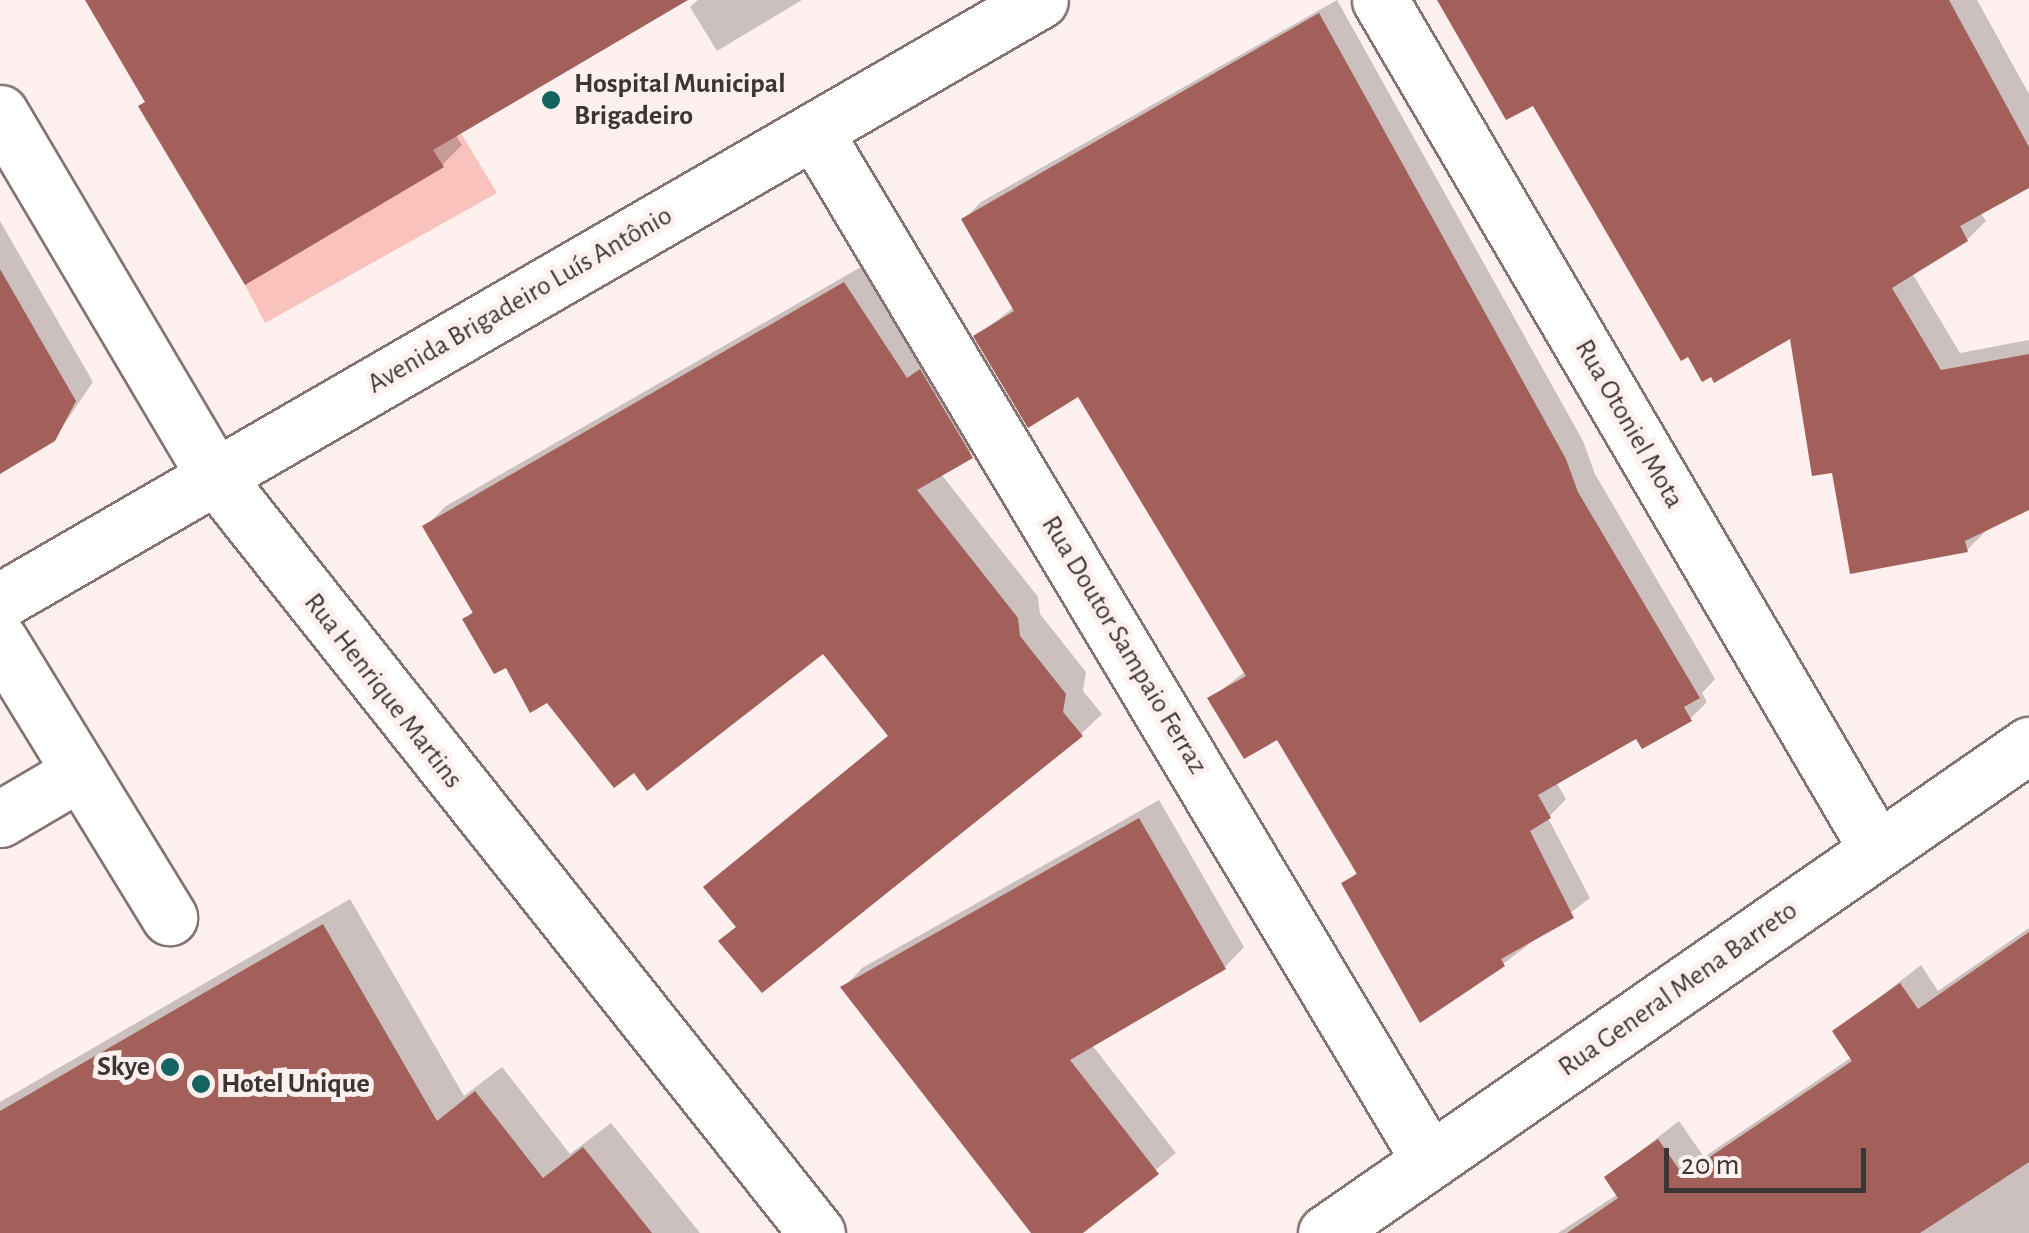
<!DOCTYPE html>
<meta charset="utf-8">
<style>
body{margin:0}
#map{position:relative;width:2029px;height:1233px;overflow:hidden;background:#fef0ee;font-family:"Alegreya Sans",sans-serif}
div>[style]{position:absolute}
.green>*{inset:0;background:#f9c2bc}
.shadow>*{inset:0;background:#0003}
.building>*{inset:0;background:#a35f59}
.roads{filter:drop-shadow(2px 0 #837372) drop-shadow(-2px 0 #837372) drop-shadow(0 2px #837372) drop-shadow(0 -2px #837372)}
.minor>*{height:55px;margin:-27.5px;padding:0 27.5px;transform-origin:27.5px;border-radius:27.5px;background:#fff}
.major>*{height:55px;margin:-27.5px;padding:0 27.5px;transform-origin:27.5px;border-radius:27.5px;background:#fff}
.dots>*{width:28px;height:28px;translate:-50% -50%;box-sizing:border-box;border:5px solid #fef0ee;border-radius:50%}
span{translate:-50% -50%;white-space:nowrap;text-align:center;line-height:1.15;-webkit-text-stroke:10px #fef0ee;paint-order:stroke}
.poi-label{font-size:28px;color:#3c3535;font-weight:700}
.left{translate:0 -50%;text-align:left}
.right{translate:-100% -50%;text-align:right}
.street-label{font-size:28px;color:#3c3535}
.scale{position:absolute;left:1664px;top:1148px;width:202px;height:45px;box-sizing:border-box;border:5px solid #3c3535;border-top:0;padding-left:12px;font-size:30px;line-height:35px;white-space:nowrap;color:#3c3535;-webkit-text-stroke:8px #fef0ee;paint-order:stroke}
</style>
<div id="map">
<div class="green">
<div style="clip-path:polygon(453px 120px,497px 193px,265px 323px,245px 285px,443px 167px,425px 137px)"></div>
</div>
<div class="shadow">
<div style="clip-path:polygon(88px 0,650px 0,455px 134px,462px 145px,442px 165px)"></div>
<div style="clip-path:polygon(698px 0,802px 0,717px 51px,690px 7px)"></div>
<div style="clip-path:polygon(1337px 0,1583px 441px,1595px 474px,1715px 679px,1702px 693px,1707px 702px,1690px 719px,1637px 736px,1556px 782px,1566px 799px,1548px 818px,1590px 898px,1503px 964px,1345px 884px,1358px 871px,1278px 736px,1211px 698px,1246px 671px,1079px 394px,976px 337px,1014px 307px,964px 219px,981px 202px)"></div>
<div style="clip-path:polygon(1439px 0,1977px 0,2029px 94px,2029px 185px,1980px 212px,1986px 221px,1967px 240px,1912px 273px,1960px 353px,2029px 340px,2029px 508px,1986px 531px,1967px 550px,1792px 335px,1534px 102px)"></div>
<div style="clip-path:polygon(0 221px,93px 382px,54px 439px,0 470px)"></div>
<div style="clip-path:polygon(866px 264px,992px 436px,941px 474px,1038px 597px,1040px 614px,1086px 672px,1083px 691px,1102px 714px,1081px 734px,722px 941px,738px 925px,707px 887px,890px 734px,823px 650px,634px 769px,507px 664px,465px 619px,474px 610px,425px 527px,446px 506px)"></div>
<div style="clip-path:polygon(1159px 800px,1244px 947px,1225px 967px,1092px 1045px,1176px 1153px,1079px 1233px,1034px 1233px,843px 988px,862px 968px)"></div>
<div style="clip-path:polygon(350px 899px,464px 1096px,502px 1067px,570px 1154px,611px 1123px,700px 1233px,0 1233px,0 1102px)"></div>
<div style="clip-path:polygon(2029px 928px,2029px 1233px,1558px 1233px,1618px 1194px,1607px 1177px,1679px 1121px,1704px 1157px,1852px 1057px,1835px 1032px,1921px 965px,1938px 991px)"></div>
</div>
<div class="building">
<div style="clip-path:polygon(85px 0,688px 0,433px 150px,444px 167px,245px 285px,138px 106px,145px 102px)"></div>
<div style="clip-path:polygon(1437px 0,1949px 0,2029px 147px,2029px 188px,1960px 226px,1968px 241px,1892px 288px,1941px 370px,2029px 354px,2029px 510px,1965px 541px,1968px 552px,1850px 574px,1832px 473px,1812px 476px,1790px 339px,1714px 383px,1711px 377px,1702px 382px,1688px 357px,1681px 361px,1533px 106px,1506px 120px)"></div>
<div style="clip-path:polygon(1319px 13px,1566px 459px,1578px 492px,1700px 698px,1684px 707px,1692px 721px,1642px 749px,1636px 739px,1538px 795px,1551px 818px,1530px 831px,1574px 918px,1501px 959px,1505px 966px,1420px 1023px,1341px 883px,1357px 874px,1277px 740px,1244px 759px,1207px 698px,1246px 676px,1078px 397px,1028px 428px,973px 336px,1014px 311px,961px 219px)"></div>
<div style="clip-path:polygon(0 269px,76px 401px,55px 441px,0 474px)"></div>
<div style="clip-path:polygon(844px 282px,907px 378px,920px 369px,973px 458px,917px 490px,1018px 618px,1020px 636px,1066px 694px,1063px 712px,1083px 736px,762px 993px,718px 941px,736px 927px,703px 887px,888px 736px,823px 654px,647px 791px,634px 773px,614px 788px,547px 703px,530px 713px,506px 668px,494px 674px,462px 619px,473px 613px,422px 526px)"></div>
<div style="clip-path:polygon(1139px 818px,1226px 969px,1070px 1060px,1159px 1174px,1083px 1233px,1031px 1233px,840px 987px)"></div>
<div style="clip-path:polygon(323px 924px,437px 1121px,475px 1091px,543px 1178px,583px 1147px,652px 1233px,0 1233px,0 1111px)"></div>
<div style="clip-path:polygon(2029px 932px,2029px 1162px,1920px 1233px,1567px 1233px,1618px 1198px,1604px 1177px,1658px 1139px,1683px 1175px,1852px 1061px,1832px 1031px,1900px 983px,1918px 1009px)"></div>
</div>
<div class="roads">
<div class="minor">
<div style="left:1380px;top:0;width:984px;rotate:59.66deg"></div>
<div style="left:0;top:113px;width:422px;rotate:59.4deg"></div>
<div style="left:215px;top:476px;width:967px;rotate:51.51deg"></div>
<div style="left:814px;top:131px;width:1200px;rotate:59.12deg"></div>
<div style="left:0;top:641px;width:324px;rotate:58.5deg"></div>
<div style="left:0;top:819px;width:93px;rotate:-30.4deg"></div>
<div style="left:1326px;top:1233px;width:856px;rotate:-34.77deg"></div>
</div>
<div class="major">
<div style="left:0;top:601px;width:1201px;rotate:-30.02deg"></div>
</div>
</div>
<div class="dots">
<div style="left:551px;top:100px;background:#166462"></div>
<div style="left:170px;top:1067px;background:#166462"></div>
<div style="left:201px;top:1084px;background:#166462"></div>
</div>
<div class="poi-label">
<span class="left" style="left:574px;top:100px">Hospital Municipal<br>Brigadeiro</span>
<span class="right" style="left:150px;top:1067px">Skye</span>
<span class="left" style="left:221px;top:1084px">Hotel Unique</span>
</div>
<div class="street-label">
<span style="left:520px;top:300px;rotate:-30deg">Avenida Brigadeiro Luís Antônio</span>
<span style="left:1629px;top:424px;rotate:60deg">Rua Otoniel Mota</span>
<span style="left:1124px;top:645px;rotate:59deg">Rua Doutor Sampaio Ferraz</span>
<span style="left:383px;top:691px;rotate:52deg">Rua Henrique Martins</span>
<span style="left:1678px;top:989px;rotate:-35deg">Rua General Mena Barreto</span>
</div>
<div class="scale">20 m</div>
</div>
